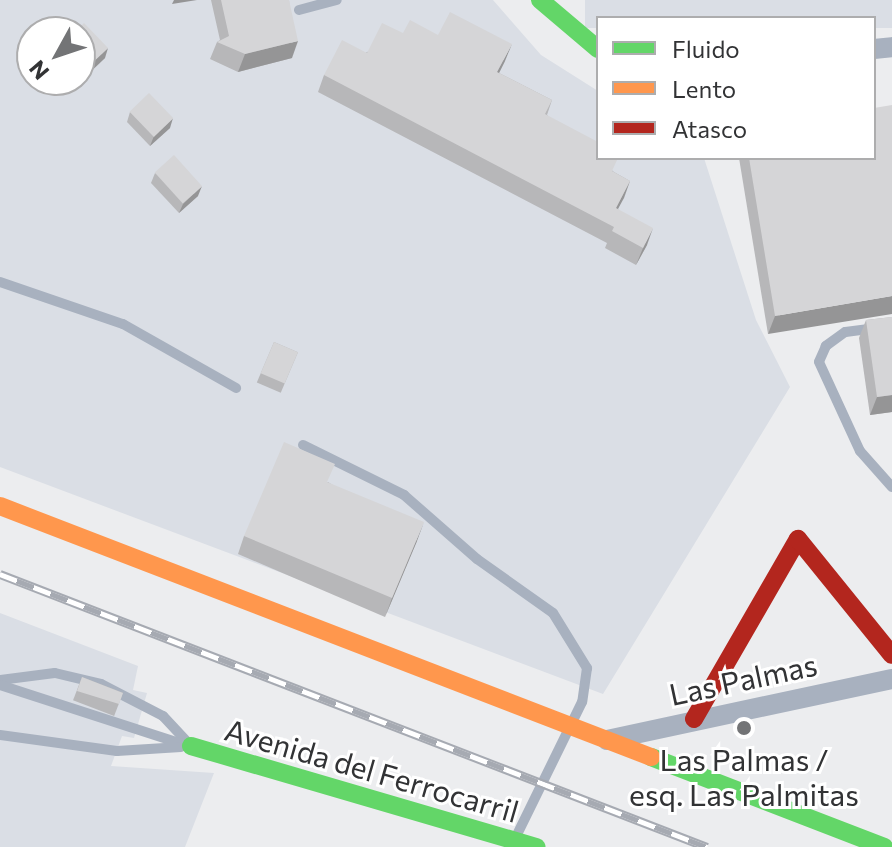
<!DOCTYPE html>
<style>
body{margin:0}
#map{position:relative;width:892px;height:847px;overflow:hidden;background:#ecedef;font-family:Commissioner,sans-serif}
div>[style]{position:absolute}
.built>*{inset:0;background:#dadee5;transform-origin:0 0}
.lane>*{height:10px;margin:-5px;padding:0 5px;transform-origin:5px;border-radius:5px;background:#a8b1bf}
.street>*{height:20px;margin:-10px;padding:0 10px;transform-origin:10px;border-radius:10px;background:#a8b1bf}
.fast>*{height:18px;margin:-9px;padding:0 9px;transform-origin:9px;border-radius:9px;background:#63d668}
.slow>*{height:18px;margin:-9px;padding:0 9px;transform-origin:9px;border-radius:9px;background:#ff974d}
.jam>*{height:18px;margin:-9px;padding:0 9px;transform-origin:9px;border-radius:9px;background:#b3261e}
.rail>*{height:9px;margin-top:-4.5px;transform-origin:0;background:repeating-linear-gradient(90deg,#fff 0 18px,#a6aab2 0 36px);box-sizing:border-box;border-block:2px solid #a6aab2}
.wall>*{inset:0;background:#b7b7b9;transform-origin:0 0}
.shaded-wall>*{inset:0;background:#959596}
.building>*{inset:0;background:#d5d5d7;transform-origin:0 0}
.dots>*{width:22px;height:22px;translate:-50% -50%;box-sizing:border-box;border:4px solid #fff;border-radius:50%}
span{translate:-50% -50%;white-space:nowrap;text-align:center;line-height:1.15;-webkit-text-stroke:6px #fff;paint-order:stroke}
.street-label{font-size:30px;color:#323335}
.poi-label{font-size:30px;color:#323335}
.legend{position:absolute;left:596px;top:16px;width:280px;height:144px;box-sizing:border-box;background:#fff;border:2px solid #adadae;margin:0;padding:10px 14px;list-style:none;font-size:24px;color:#323335}
.legend li{display:flex;align-items:center;gap:16px;height:40px}
.legend b{width:40px;border:2px solid #adadae}
.north{position:absolute;left:16px;top:16px;width:80px;height:80px;box-sizing:border-box;background:#fff;border:2px solid #adadae;border-radius:50%;rotate:230deg;font-size:22px;font-weight:700;line-height:32px;text-align:center;color:#323335}
.north::after{content:'';display:block;margin:auto;width:28px;height:36px;background:#737476;clip-path:polygon(50% 0,100% 100%,50% 72%,0 100%)}
</style>
<div id="map">
<div class="built">
<div style="clip-path:polygon(evenodd,0 0,493px 0,541px 55px,598px 91px,598px 158px,704px 158px,756px 320px,790px 387px,603px 694px,0 467px,0 0,32px 32px,80px 32px,80px 80px,32px 80px,32px 32px)"></div>
<div style="left:585px;top:0;width:307px;height:28px"></div>
<div style="clip-path:polygon(0 613px,138px 666px,133px 690px,147px 693px,134px 738px,122px 736px,111px 766px,214px 773px,185px 847px,0 847px)"></div>
</div>
<div class="lane">
<div style="left:299px;top:10px;width:39px;rotate:-15deg"></div>
<div style="left:0;top:282px;width:130px;rotate:18.9deg"></div>
<div style="left:123px;top:324px;width:130px;rotate:29.5deg"></div>
<div style="left:892px;top:326px;width:47px;rotate:172.7deg"></div>
<div style="left:845px;top:332px;width:24px;rotate:144deg"></div>
<div style="left:826px;top:346px;width:17px;rotate:114deg"></div>
<div style="left:819px;top:362px;width:98px;rotate:65.3deg"></div>
<div style="left:860px;top:451px;width:48px;rotate:48.4deg"></div>
<div style="left:303px;top:445px;width:113px;rotate:26.3deg"></div>
<div style="left:404px;top:495px;width:97px;rotate:41.2deg"></div>
<div style="left:477px;top:559px;width:93px;rotate:35.4deg"></div>
<div style="left:553px;top:613px;width:65px;rotate:58.3deg"></div>
<div style="left:587px;top:668px;width:34px;rotate:98deg"></div>
<div style="left:582px;top:702px;width:153px;rotate:116.1deg"></div>
<div style="left:0;top:680px;width:55px;rotate:-7.3deg"></div>
<div style="left:55px;top:673px;width:47px;rotate:13.4deg"></div>
<div style="left:101px;top:684px;width:70px;rotate:27.3deg"></div>
<div style="left:163px;top:716px;width:40px;rotate:47deg"></div>
<div style="left:0;top:685px;width:199px;rotate:17.9deg"></div>
<div style="left:0;top:735px;width:118px;rotate:7.8deg"></div>
<div style="left:117px;top:751px;width:64px;rotate:-3.6deg"></div>
</div>
<div class="street">
<div style="left:874px;top:49px;width:18px;rotate:-6deg"></div>
<div style="left:607px;top:740px;width:291px;rotate:-12.1deg"></div>
</div>
<div class="fast">
<div style="left:540px;top:0;width:76px;rotate:40.2deg"></div>
<div style="left:191px;top:746px;width:360px;rotate:16.3deg"></div>
<div style="left:651px;top:757px;width:250px;rotate:21.1deg"></div>
</div>
<div class="slow">
<div style="left:0;top:506px;width:698px;rotate:21.08deg"></div>
</div>
<div class="jam">
<div style="left:694px;top:719px;width:208px;rotate:-60deg"></div>
<div style="left:798px;top:539px;width:149px;rotate:51deg"></div>
</div>
<div class="rail">
<div style="left:0;top:574px;width:758px;rotate:21.11deg"></div>
</div>
<div class="wall">
<div style="clip-path:polygon(211px 0,289px 0,292px 58px,238px 72px,210px 59px,217px 42px,220px 40px)"></div>
<div style="clip-path:polygon(80px 32px,105px 58px,86px 76px,80px 70px)"></div>
<div style="clip-path:polygon(403px 33px,505px 61px,499px 73px,552px 100px,547px 115px,614px 172px,630px 181px,618px 209px,647px 245px,636px 265px,605px 248px,607px 243px,318px 92px,324px 75px)"></div>
<div style="clip-path:polygon(130px 112px,170px 128px,150px 146px,127px 122px)"></div>
<div style="clip-path:polygon(739px 158px,874px 158px,768px 334px)"></div>
<div style="clip-path:polygon(155px 173px,198px 196px,179px 213px,151px 183px)"></div>
<div style="clip-path:polygon(892px 317px,892px 412px,870px 415px,859px 338px,866px 320px)"></div>
<div style="left:274px;top:342px;width:26px;height:44px;rotate:23deg"></div>
<div style="clip-path:polygon(328px 482px,417px 541px,385px 617px,238px 554px,244px 536px)"></div>
<div style="left:82px;top:677px;width:44px;height:25px;rotate:21deg"></div>
</div>
<div class="shaded-wall">
<div style="clip-path:polygon(174px 0,197px 0,172px 4px)"></div>
<div style="clip-path:polygon(298px 41px,292px 58px,238px 72px,245px 54px)"></div>
<div style="clip-path:polygon(512px 44px,505px 61px,491px 89px,497px 72px)"></div>
<div style="clip-path:polygon(108px 48px,105px 58px,86px 76px,89px 66px)"></div>
<div style="clip-path:polygon(173px 118px,170px 128px,150px 146px,154px 136px)"></div>
<div style="clip-path:polygon(630px 181px,624px 198px,609px 225px,616px 208px)"></div>
<div style="clip-path:polygon(202px 186px,198px 196px,179px 213px,183px 204px)"></div>
<div style="clip-path:polygon(653px 228px,647px 245px,636px 265px,643px 248px)"></div>
<div style="clip-path:polygon(892px 296px,892px 314px,768px 334px,775px 316px)"></div>
<div style="clip-path:polygon(892px 395px,892px 412px,870px 415px,877px 397px)"></div>
<div style="clip-path:polygon(424px 522px,417px 541px,385px 617px,392px 598px)"></div>
</div>
<div class="building">
<div style="clip-path:polygon(221px 0,289px 0,298px 41px,245px 54px,217px 42px,229px 36px)"></div>
<div style="clip-path:polygon(450px 12px,512px 44px,497px 72px,552px 100px,545px 114px,598px 142px,598px 158px,618px 158px,612px 171px,630px 181px,616px 208px,653px 228px,643px 248px,612px 231px,614px 227px,324px 75px,342px 40px,367px 53px,382px 23px,403px 33px,410px 20px,438px 35px)"></div>
<div style="clip-path:polygon(84px 23px,108px 48px,89px 66px,80px 57px,80px 32px,75px 32px)"></div>
<div style="left:149px;top:93px;width:35px;height:27px;rotate:46deg"></div>
<div style="clip-path:polygon(892px 105px,892px 296px,775px 316px,749px 158px,874px 158px,874px 108px)"></div>
<div style="left:174px;top:155px;width:42px;height:26px;rotate:48deg"></div>
<div style="clip-path:polygon(892px 317px,892px 395px,877px 397px,866px 320px)"></div>
<div style="left:274px;top:342px;width:26px;height:34px;rotate:23deg"></div>
<div style="clip-path:polygon(284px 442px,335px 464px,327px 482px,424px 522px,392px 598px,244px 536px)"></div>
<div style="clip-path:polygon(82px 677px,123px 693px,119px 704px,77px 691px)"></div>
</div>
<div class="dots">
<div style="left:744px;top:728px;background:#737476"></div>
</div>
<div class="street-label">
<span style="left:743px;top:679px;rotate:-12deg">Las Palmas</span>
<span style="left:372px;top:770px;rotate:16deg">Avenida del Ferrocarril</span>
</div>
<div class="poi-label">
<span style="left:744px;top:776px">Las Palmas /<br>esq. Las Palmitas</span>
</div>
<ul class="legend">
<li><b style="height:10px;background:#63d668"></b>Fluido</li>
<li><b style="height:10px;background:#ff974d"></b>Lento</li>
<li><b style="height:10px;background:#b3261e"></b>Atasco</li>
</ul>
<div class="north">N</div>
</div>
